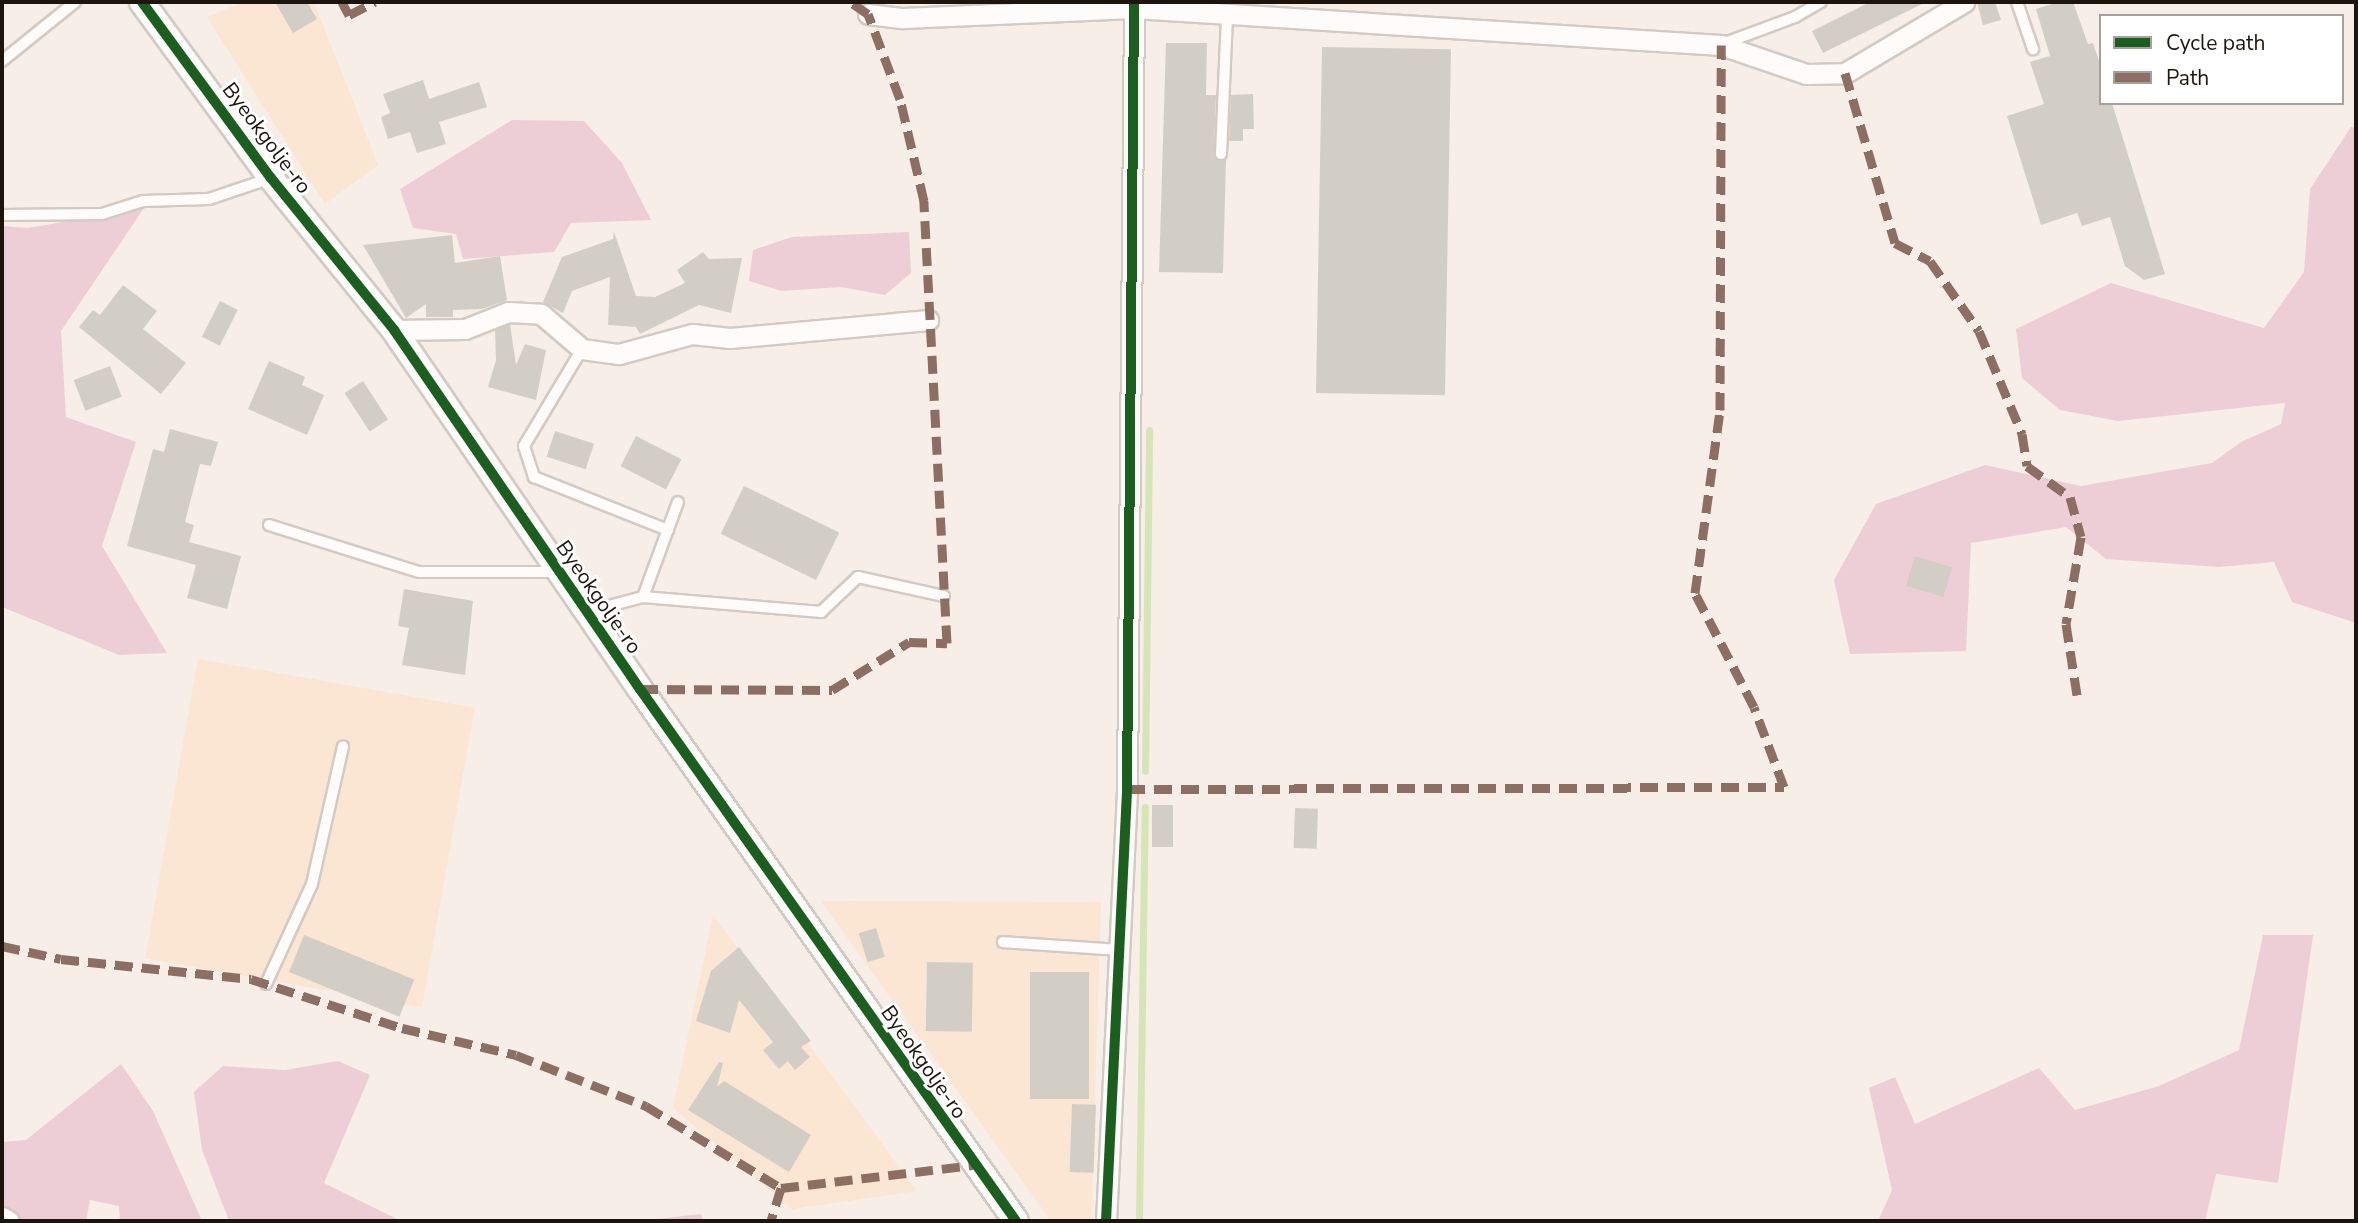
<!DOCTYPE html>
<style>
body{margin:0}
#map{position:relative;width:2358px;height:1223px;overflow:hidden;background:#f7eee7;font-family:"Nunito Sans",sans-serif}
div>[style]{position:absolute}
.built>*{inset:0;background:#fbe5d3;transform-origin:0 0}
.green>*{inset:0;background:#edced6}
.stream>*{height:7px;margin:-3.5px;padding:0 3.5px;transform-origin:3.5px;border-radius:3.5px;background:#d5e5b8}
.building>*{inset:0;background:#d3cec5;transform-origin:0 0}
.roads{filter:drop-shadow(2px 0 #d3cac3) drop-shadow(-2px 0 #d3cac3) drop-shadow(0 2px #d3cac3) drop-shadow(0 -2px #d3cac3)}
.service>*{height:10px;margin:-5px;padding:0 5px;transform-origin:5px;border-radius:5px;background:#fefcfb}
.minor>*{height:19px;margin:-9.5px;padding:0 9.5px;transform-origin:9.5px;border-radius:9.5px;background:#fefcfb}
.tertiary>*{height:24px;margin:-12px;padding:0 12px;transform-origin:12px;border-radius:12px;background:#fefcfb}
.quiet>*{height:9px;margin-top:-4.5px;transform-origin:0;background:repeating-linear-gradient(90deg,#8d6e63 0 18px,transparent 0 27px)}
.cycleway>*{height:10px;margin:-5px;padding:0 5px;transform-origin:5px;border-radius:5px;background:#1b5e20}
span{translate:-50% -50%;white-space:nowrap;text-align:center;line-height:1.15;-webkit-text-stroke:6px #fff;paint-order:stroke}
.street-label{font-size:21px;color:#1d140d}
.frame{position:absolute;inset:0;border:4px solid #1d140d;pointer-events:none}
.legend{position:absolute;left:2099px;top:14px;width:245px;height:91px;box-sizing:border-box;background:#fff;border:2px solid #a5a19e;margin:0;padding:9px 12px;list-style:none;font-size:21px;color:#1d140d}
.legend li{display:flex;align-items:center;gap:14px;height:35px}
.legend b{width:35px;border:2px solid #a5a19e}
</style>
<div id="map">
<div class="built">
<div style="clip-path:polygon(243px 2px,314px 2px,378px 165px,325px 204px,207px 17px)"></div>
<div style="left:198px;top:659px;width:281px;height:304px;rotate:10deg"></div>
<div style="clip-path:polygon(821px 901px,1101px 902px,1091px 1221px,1051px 1221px)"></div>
<div style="clip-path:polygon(713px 915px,917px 1191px,792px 1209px,673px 1108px)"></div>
</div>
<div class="green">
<div style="clip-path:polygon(512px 120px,584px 121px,622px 163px,651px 220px,571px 223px,554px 252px,463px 259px,456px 234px,413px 228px,400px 189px)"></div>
<div style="clip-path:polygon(2351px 127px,2356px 127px,2356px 623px,2292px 602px,2274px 562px,2219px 567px,2106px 559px,2066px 527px,1971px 543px,1966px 651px,1850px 654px,1834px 580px,1876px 504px,1985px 465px,2081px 486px,2212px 463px,2241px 442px,2281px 424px,2285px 403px,2118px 421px,2060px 410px,2022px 378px,2016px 329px,2111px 283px,2264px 328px,2304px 272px,2310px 189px)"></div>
<div style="clip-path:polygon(144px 208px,61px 331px,66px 417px,136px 442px,102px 546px,167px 653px,119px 655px,2px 607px,2px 226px,28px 228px)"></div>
<div style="clip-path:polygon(909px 232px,911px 273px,885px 295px,841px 287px,782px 291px,749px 281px,753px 250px,792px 237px)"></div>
<div style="clip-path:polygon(2263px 935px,2313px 935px,2278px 1183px,2216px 1174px,2205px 1221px,1878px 1221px,1892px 1190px,1869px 1088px,1895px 1077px,1915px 1124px,2039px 1068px,2075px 1110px,2159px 1086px,2239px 1050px)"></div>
<div style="clip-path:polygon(338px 1061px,370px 1075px,324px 1183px,401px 1221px,229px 1221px,202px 1150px,194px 1092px,223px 1066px,285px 1070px)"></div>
<div style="clip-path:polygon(121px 1064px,153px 1111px,202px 1221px,120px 1221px,119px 1206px,90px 1200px,86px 1221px,2px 1221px,2px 1142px,26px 1140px)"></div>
<div style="clip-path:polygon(701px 1214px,703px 1221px,645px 1221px,648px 1220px)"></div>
</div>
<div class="stream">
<div style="left:1145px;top:771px;width:341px;rotate:-89.3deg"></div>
<div style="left:1139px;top:1221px;width:414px;rotate:-89.2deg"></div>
</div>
<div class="building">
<div style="clip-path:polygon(275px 2px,307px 2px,317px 19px,293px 33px)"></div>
<div style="clip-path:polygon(1870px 2px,1926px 2px,1823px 53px,1812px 31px)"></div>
<div style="clip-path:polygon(1977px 2px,1995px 2px,2001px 20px,1983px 25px)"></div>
<div style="clip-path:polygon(2058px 2px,2073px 2px,2088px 44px,2093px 43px,2101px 67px,2101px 103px,2112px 103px,2165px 274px,2144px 280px,2125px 266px,2110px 217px,2082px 226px,2077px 213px,2041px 225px,2007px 116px,2044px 104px,2030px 62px,2050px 56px,2036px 9px)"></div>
<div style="clip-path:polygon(1166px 43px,1207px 43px,1206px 95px,1216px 95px,1214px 154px,1218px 161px,1226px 159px,1223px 273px,1159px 272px)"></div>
<div style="left:1322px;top:47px;width:129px;height:346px;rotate:1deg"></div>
<div style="clip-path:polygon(423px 80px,429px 99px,479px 82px,487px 107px,439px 122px,446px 144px,417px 153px,410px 132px,388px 139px,381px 117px,390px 113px,383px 94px)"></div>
<div style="clip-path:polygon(1253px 94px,1254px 129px,1243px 129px,1243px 141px,1229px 141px,1231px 95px)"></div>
<div style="clip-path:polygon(614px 232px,636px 296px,655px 297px,685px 283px,677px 270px,703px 252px,709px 259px,742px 258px,731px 313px,699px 305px,640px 334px,636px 327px,608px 325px,610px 277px,572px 291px,563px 313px,543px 302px,562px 257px,613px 239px)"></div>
<div style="clip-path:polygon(452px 235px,455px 263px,500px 256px,507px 300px,482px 309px,453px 310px,453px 317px,426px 317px,426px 304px,406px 318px,363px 245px)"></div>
<div style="clip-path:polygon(123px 285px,157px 311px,143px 329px,186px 363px,161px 394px,79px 327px,93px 310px,100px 315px)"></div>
<div style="left:220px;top:301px;width:20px;height:40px;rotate:27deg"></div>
<div style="clip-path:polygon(510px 324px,516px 365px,525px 344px,546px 350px,536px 400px,488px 387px,496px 360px,495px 330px)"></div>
<div style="clip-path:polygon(269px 361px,305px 377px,302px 385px,324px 395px,307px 435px,248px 409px)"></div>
<div style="left:110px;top:366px;width:33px;height:39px;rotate:69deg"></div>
<div style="left:363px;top:381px;width:46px;height:22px;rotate:57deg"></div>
<div style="clip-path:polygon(170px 429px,218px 442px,211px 466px,200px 464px,185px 522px,194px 525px,189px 542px,241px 556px,227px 609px,187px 598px,196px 565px,127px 546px,153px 449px,164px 452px)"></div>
<div style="left:555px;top:431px;width:41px;height:27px;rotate:18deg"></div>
<div style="left:636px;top:436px;width:51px;height:34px;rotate:27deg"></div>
<div style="left:744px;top:486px;width:106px;height:53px;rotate:26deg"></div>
<div style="left:1915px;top:556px;width:39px;height:31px;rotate:17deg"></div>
<div style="clip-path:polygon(404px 589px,473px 601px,465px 675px,402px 665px,409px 628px,398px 626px)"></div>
<div style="left:1152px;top:805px;width:21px;height:42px"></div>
<div style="left:1295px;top:808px;width:23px;height:40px;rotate:2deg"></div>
<div style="left:876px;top:928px;width:30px;height:18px;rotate:73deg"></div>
<div style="left:304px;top:935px;width:119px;height:40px;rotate:22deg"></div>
<div style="clip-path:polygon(739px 947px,811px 1041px,801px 1047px,810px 1057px,795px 1070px,788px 1061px,779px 1069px,763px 1050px,773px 1042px,739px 1000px,730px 1033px,696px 1021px,711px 971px)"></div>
<div style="left:927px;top:962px;width:46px;height:69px;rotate:1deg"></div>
<div style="left:1030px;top:972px;width:59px;height:127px"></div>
<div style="clip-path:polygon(719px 1062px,723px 1063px,717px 1087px,724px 1081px,811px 1135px,789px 1172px,688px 1110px)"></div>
<div style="left:1072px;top:1104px;width:24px;height:68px;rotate:2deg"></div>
</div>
<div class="roads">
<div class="service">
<div style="left:2017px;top:2px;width:50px;rotate:71.2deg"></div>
<div style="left:1725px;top:43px;width:75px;rotate:-20.4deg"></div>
<div style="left:1795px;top:17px;width:30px;rotate:-30deg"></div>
<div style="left:2px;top:61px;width:94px;rotate:-38.9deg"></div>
<div style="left:1221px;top:154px;width:140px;rotate:-87.5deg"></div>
<div style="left:2px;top:215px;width:100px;rotate:-0.6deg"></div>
<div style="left:102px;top:214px;width:43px;rotate:-17.6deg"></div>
<div style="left:143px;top:201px;width:66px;rotate:-1.7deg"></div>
<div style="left:209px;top:199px;width:65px;rotate:-18.7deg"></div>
<div style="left:582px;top:349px;width:113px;rotate:120.9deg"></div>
<div style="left:524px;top:446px;width:33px;rotate:72deg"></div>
<div style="left:534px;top:477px;width:144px;rotate:21.6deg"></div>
<div style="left:269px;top:525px;width:157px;rotate:17.4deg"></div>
<div style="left:419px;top:572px;width:139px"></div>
<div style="left:643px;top:597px;width:179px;rotate:4.8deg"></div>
<div style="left:821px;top:612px;width:51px;rotate:-43.4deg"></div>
<div style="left:858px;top:577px;width:88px;rotate:12.5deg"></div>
<div style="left:590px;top:611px;width:55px;rotate:-14.8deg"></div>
<div style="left:643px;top:597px;width:101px;rotate:-69.8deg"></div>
<div style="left:1003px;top:942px;width:116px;rotate:3.9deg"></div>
<div style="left:266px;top:984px;width:110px;rotate:-65.3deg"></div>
<div style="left:312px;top:884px;width:141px;rotate:-77.3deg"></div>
</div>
<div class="minor">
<div style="left:868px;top:14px;width:35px;rotate:7deg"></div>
<div style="left:903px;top:18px;width:231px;rotate:-2.5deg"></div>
<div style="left:1134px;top:8px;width:588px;rotate:3.61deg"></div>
<div style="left:1721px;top:45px;width:90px;rotate:18.8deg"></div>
<div style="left:1806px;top:74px;width:39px;rotate:-1deg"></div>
<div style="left:1845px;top:73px;width:139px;rotate:-30.8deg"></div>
<div style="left:394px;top:330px;width:71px;rotate:-0.8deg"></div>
<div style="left:465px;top:329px;width:46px;rotate:-21.6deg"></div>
<div style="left:508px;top:312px;width:33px;rotate:3deg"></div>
<div style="left:541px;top:314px;width:54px;rotate:40.5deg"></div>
<div style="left:582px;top:349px;width:37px;rotate:8deg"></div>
<div style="left:619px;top:354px;width:76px;rotate:-15.3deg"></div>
<div style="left:692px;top:334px;width:38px;rotate:6deg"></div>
<div style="left:730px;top:338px;width:199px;rotate:-5.2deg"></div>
<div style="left:2px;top:1217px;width:8px;rotate:30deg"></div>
<div style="left:1106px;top:1221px;width:433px;rotate:-87.2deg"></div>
<div style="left:1127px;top:789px;width:787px;rotate:-89.49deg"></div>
</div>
<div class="tertiary">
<div style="left:142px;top:2px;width:218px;rotate:53.8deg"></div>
<div style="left:271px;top:178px;width:196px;rotate:51deg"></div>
<div style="left:394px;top:330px;width:435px;rotate:55.6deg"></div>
<div style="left:640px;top:689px;width:651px;rotate:54.75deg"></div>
</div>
</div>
<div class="quiet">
<div style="left:342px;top:2px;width:15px;rotate:62deg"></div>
<div style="left:349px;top:15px;width:29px;rotate:-27deg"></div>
<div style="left:1845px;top:73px;width:177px;rotate:73.6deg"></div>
<div style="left:1895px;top:243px;width:39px;rotate:27deg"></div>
<div style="left:1930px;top:261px;width:85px;rotate:55deg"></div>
<div style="left:1979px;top:331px;width:112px;rotate:67.3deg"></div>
<div style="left:2022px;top:434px;width:32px;rotate:81deg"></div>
<div style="left:2027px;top:466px;width:53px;rotate:35.8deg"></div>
<div style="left:2070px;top:497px;width:41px;rotate:74.6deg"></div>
<div style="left:2081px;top:537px;width:88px;rotate:99.8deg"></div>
<div style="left:2066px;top:624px;width:72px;rotate:81.2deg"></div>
<div style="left:640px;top:689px;width:192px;rotate:0.3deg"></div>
<div style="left:832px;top:690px;width:91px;rotate:-31.9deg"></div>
<div style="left:909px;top:642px;width:38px;rotate:2deg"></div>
<div style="left:947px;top:643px;width:443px;rotate:-93deg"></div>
<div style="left:924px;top:201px;width:105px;rotate:-103.2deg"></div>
<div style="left:900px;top:99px;width:91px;rotate:-110.6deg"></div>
<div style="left:868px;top:14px;width:21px;rotate:-145deg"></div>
<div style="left:1127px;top:789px;width:657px;rotate:-0.17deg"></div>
<div style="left:1784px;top:787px;width:85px;rotate:-110.6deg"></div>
<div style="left:1754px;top:707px;width:128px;rotate:-117.4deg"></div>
<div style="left:1695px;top:593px;width:185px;rotate:-82.2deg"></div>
<div style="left:1720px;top:410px;width:365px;rotate:-89.8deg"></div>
<div style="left:2px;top:946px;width:60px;rotate:12.4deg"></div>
<div style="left:61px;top:959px;width:191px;rotate:6deg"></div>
<div style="left:251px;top:979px;width:159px;rotate:18deg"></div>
<div style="left:402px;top:1028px;width:117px;rotate:13.3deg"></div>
<div style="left:516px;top:1055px;width:140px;rotate:21.4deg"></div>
<div style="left:646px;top:1106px;width:158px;rotate:31.3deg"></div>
<div style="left:781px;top:1188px;width:34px;rotate:107deg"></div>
<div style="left:781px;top:1188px;width:193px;rotate:-6.8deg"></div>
</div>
<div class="cycleway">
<div style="left:142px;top:2px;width:218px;rotate:53.8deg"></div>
<div style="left:271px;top:178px;width:196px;rotate:51deg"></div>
<div style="left:394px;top:330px;width:435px;rotate:55.6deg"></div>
<div style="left:640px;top:689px;width:651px;rotate:54.75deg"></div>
<div style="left:1106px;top:1221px;width:433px;rotate:-87.2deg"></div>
<div style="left:1127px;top:789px;width:787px;rotate:-89.49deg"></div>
</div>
<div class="street-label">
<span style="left:267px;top:138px;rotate:53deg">Byeokgolje-ro</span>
<span style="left:599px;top:597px;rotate:55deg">Byeokgolje-ro</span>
<span style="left:924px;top:1062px;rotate:55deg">Byeokgolje-ro</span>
</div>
<div class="frame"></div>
<ul class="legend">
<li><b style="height:9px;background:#1b5e20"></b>Cycle path</li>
<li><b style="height:9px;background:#8d6e63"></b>Path</li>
</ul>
</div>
